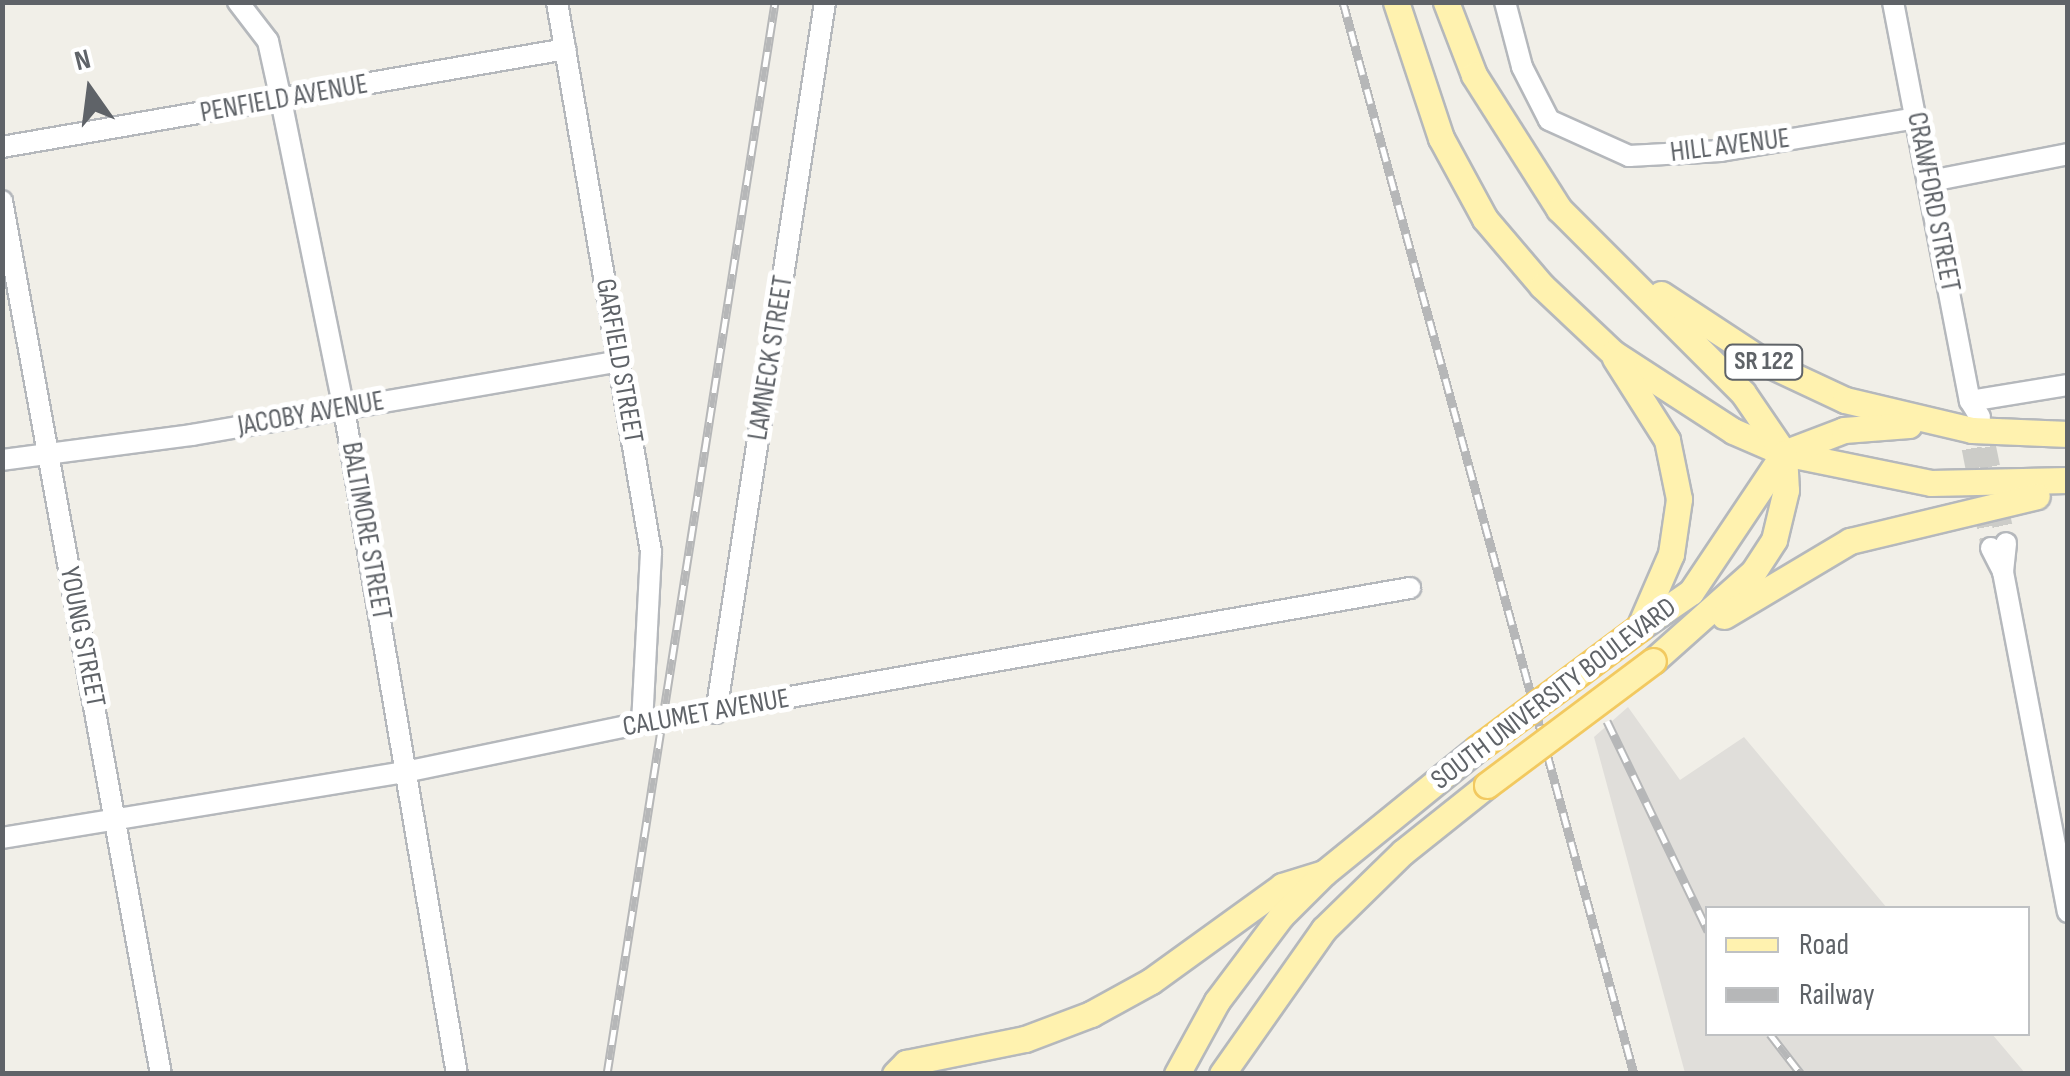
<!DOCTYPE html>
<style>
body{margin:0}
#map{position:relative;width:2070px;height:1076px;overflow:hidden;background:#f1efe8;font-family:"Sofia Sans Condensed",sans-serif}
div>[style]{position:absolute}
.industrial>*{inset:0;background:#e0deda}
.minor-tunnel>*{height:20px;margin-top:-10px;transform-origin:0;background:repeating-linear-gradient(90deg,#ccccc8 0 20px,transparent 0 30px)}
.roads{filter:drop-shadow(2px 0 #b5b8bc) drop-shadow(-2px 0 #b5b8bc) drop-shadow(0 2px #b5b8bc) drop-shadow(0 -2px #b5b8bc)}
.minor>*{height:20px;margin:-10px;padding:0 10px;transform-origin:10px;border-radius:10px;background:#fff}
.major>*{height:25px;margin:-12.5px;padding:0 12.5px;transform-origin:12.5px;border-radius:12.5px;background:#fff2af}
.rail>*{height:9px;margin-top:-4.5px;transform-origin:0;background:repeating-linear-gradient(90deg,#fff 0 15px,#b6b7b8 0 30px);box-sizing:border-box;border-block:2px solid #b6b7b8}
.bridges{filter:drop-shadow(2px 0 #f2c960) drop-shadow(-2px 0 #f2c960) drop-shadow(0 2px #f2c960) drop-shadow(0 -2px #f2c960)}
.major-bridge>*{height:25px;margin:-12.5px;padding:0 12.5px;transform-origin:12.5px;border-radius:12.5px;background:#fff2af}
span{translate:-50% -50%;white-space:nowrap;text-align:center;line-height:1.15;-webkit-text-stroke:10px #fff;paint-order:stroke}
.shield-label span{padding:2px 8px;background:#fff;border:2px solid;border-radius:8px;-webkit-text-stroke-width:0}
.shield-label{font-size:25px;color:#5f6368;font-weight:700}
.street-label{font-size:28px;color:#5f6368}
.frame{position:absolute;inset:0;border:5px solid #5f6368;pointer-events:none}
.legend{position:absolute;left:1705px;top:906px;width:325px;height:130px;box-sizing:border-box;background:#fff;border:2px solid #bfc1c3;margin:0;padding:12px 18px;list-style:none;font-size:30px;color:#5f6368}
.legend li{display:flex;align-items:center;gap:20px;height:50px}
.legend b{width:50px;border:2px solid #bfc1c3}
.north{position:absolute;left:40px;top:40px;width:100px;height:100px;-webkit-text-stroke:8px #fff;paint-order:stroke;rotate:346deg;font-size:28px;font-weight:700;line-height:40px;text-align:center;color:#5f6368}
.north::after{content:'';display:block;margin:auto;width:35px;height:45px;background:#5f6368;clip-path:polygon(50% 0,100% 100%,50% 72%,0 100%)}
</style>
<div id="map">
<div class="industrial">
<div style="clip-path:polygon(1628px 707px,1680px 780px,1744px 737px,1887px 908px,1708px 908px,1708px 1034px,1992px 1034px,2025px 1073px,1685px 1073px,1594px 737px)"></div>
</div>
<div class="minor-tunnel">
<div style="left:1980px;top:418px;width:128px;rotate:78.3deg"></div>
<div style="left:1966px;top:419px;width:131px;rotate:79deg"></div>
</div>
<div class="roads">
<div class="minor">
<div style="left:238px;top:2px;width:49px;rotate:52.4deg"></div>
<div style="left:268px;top:41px;width:60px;rotate:77.6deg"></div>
<div style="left:281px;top:100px;width:315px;rotate:78.5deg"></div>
<div style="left:344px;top:409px;width:675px;rotate:80.36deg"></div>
<div style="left:557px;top:2px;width:558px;rotate:80.3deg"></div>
<div style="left:651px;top:552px;width:171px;rotate:93deg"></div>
<div style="left:1505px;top:2px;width:67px;rotate:75.3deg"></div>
<div style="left:1522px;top:67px;width:59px;rotate:63deg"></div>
<div style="left:1549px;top:120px;width:88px;rotate:24.2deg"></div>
<div style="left:1629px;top:156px;width:92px;rotate:-3.1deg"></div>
<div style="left:1721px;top:151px;width:199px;rotate:-9.6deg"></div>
<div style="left:1893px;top:2px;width:406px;rotate:79.1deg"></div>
<div style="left:1970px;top:401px;width:19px;rotate:58deg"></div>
<div style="left:2px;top:147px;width:572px;rotate:-9.86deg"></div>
<div style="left:1931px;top:181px;width:140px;rotate:-11.1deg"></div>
<div style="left:2px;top:201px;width:887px;rotate:79.68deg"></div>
<div style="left:1970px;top:401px;width:99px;rotate:-9.3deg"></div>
<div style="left:2px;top:460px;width:192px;rotate:-7.5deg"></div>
<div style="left:192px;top:435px;width:433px;rotate:-9.8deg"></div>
<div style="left:1991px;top:548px;width:27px;rotate:63deg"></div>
<div style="left:2003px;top:572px;width:346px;rotate:79.2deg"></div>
<div style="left:2003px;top:572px;width:29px;rotate:-84deg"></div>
<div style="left:716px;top:713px;width:719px;rotate:-81.28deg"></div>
<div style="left:2px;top:838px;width:408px;rotate:-9.3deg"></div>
<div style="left:405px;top:772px;width:242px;rotate:-11.7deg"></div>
<div style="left:642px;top:723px;width:780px;rotate:-9.97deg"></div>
</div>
<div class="major">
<div style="left:1396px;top:2px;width:143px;rotate:71.7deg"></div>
<div style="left:1441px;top:138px;width:92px;rotate:61.5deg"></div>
<div style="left:1485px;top:219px;width:88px;rotate:49.6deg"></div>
<div style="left:1542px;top:286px;width:98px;rotate:43.3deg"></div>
<div style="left:1613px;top:353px;width:143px;rotate:33deg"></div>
<div style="left:1733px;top:431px;width:56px;rotate:23.3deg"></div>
<div style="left:1784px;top:453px;width:150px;rotate:11.5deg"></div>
<div style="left:1931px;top:483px;width:137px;rotate:-1.3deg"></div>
<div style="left:1446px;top:2px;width:78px;rotate:69deg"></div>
<div style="left:1474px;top:75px;width:159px;rotate:57.6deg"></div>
<div style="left:1559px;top:209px;width:260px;rotate:45deg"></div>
<div style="left:1743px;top:393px;width:73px;rotate:55.7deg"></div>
<div style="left:1784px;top:453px;width:37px;rotate:87deg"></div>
<div style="left:1786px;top:490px;width:51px;rotate:103.5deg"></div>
<div style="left:1774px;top:540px;width:38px;rotate:123deg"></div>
<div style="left:1753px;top:572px;width:134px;rotate:138.3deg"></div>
<div style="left:1661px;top:294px;width:126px;rotate:33.3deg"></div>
<div style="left:1766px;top:363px;width:87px;rotate:25.1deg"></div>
<div style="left:1845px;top:400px;width:130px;rotate:13.3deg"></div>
<div style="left:1972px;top:430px;width:96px;rotate:2.4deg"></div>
<div style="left:1615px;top:358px;width:97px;rotate:57.6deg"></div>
<div style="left:1667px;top:440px;width:60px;rotate:78.5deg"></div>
<div style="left:1679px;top:499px;width:56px;rotate:98.3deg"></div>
<div style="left:1671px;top:554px;width:81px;rotate:113.4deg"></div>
<div style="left:1784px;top:453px;width:64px;rotate:-21deg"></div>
<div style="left:1844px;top:430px;width:65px;rotate:-4.4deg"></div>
<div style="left:1724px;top:616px;width:147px;rotate:-30.8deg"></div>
<div style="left:1850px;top:541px;width:192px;rotate:-13.5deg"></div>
<div style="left:1639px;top:628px;width:63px;rotate:-34.7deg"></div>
<div style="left:1691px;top:592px;width:167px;rotate:-56.2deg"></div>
<div style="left:895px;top:1074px;width:16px;rotate:-45deg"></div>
<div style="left:906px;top:1063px;width:121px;rotate:-11.4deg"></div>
<div style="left:1025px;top:1039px;width:71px;rotate:-20.7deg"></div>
<div style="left:1091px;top:1014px;width:68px;rotate:-28.8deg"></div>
<div style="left:1151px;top:981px;width:162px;rotate:-35.9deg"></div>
<div style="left:1282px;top:886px;width:44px;rotate:-17.2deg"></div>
<div style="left:1177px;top:1074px;width:83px;rotate:-61.3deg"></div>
<div style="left:1217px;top:1001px;width:106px;rotate:-53deg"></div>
<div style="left:1281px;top:916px;width:61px;rotate:-45deg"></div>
<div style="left:1324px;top:873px;width:198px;rotate:-39.1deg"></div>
<div style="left:1222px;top:1074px;width:177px;rotate:-54.9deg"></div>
<div style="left:1324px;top:929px;width:110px;rotate:-44.3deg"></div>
<div style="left:1403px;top:852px;width:107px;rotate:-38.6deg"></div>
</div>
</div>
<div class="rail">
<div style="left:1343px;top:2px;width:1111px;rotate:74.81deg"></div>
<div style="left:1607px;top:721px;width:233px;rotate:64.3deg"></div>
<div style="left:1770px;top:1034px;width:51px;rotate:52.2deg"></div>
<div style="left:607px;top:1074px;width:1085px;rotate:-81.09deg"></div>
</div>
<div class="bridges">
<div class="major-bridge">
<div style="left:1478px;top:748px;width:201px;rotate:-36.7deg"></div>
<div style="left:1487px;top:785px;width:207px;rotate:-36.8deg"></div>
</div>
</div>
<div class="shield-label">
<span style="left:1764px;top:362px">SR 122</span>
</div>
<div class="street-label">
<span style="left:284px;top:99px;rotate:-10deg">PENFIELD AVENUE</span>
<span style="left:1730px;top:146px;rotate:-7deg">HILL AVENUE</span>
<span style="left:1933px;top:202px;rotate:79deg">CRAWFORD STREET</span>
<span style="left:771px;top:358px;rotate:-81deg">LAMNECK STREET</span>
<span style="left:619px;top:361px;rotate:80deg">GARFIELD STREET</span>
<span style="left:311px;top:414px;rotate:-10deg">JACOBY AVENUE</span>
<span style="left:366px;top:531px;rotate:80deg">BALTIMORE STREET</span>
<span style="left:82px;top:637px;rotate:79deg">YOUNG STREET</span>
<span style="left:1554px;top:694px;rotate:-37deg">SOUTH UNIVERSITY BOULEVARD</span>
<span style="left:706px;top:713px;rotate:-10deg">CALUMET AVENUE</span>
</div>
<div class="frame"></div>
<ul class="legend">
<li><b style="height:12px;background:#fff2af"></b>Road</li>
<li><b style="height:12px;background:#b6b7b8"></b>Railway</li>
</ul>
<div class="north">N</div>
</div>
